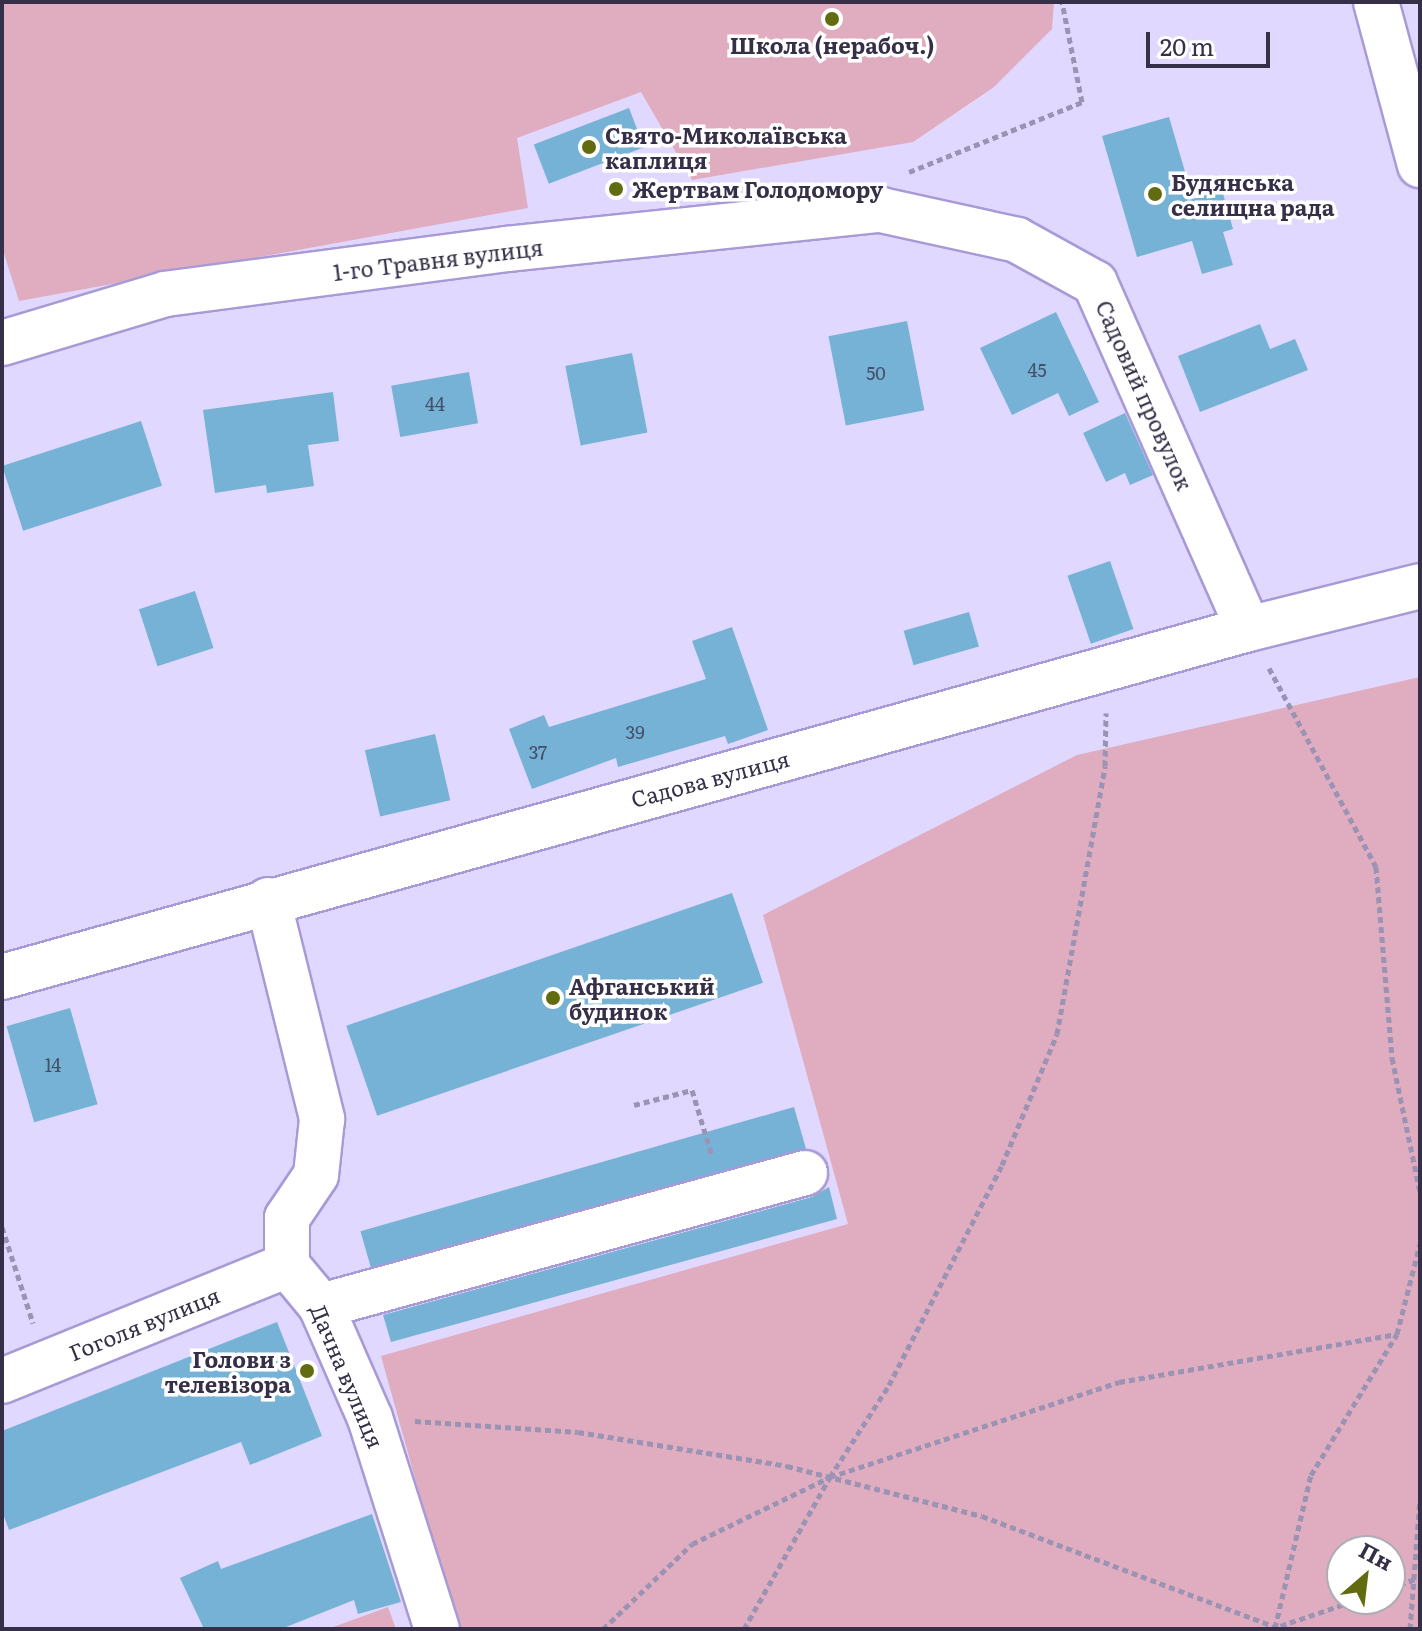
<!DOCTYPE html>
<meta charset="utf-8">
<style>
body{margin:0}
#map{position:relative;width:1422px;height:1631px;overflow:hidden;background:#e0d8fe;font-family:Literata,serif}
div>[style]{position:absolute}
.green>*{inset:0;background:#e0acbf}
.building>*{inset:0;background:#76b2d5;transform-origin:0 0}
.path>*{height:5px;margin-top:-2.5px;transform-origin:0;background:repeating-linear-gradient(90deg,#9a93b3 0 6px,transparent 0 10px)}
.roads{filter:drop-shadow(2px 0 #a89ad6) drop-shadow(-2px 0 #a89ad6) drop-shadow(0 2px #a89ad6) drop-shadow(0 -2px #a89ad6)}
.minor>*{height:44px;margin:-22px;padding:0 22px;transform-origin:22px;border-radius:22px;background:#fff}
.dots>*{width:22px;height:22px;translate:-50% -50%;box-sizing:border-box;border:4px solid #fff;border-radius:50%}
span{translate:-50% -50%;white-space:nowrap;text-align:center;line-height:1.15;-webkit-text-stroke:7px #fff;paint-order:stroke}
.number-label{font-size:18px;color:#45506a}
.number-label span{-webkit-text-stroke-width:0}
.poi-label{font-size:22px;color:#352f47;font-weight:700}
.left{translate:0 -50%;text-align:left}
.right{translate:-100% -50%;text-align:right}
.street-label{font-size:22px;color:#352f47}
.frame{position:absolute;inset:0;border:4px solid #352f47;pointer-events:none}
.north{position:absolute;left:1326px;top:1535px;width:80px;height:80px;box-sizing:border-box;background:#fff;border:2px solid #aeacb5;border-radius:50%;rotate:28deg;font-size:22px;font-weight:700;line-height:32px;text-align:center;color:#352f47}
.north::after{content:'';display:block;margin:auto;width:28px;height:36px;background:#636b10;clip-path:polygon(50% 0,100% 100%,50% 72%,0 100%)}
.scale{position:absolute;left:1146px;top:32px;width:124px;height:36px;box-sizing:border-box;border:4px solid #352f47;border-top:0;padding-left:10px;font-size:24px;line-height:28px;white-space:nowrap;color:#352f47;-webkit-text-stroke:6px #fff;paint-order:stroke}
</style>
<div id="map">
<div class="green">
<div style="clip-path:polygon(2px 2px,1054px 2px,1052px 29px,994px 87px,913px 142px,692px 180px,641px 92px,517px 138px,528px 208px,19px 301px,2px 247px)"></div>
<div style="clip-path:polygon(evenodd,1420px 677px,1420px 1629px,457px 1629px,381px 1356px,848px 1224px,763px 915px,1077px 755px,1420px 677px,1342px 1551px,1390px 1551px,1390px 1599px,1342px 1599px,1342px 1551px)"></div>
<div style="clip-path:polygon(388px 1607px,396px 1629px,328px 1629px)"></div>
</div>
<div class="building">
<div style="left:629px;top:108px;width:42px;height:102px;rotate:69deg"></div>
<div style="clip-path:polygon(1169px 117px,1193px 199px,1222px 190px,1233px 229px,1223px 232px,1233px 265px,1202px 274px,1192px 241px,1137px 257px,1102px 136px)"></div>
<div style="clip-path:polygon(1056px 312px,1099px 402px,1069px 416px,1058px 393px,1012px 415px,980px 348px)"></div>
<div style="left:907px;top:321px;width:91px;height:80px;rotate:79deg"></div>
<div style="clip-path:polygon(1260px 324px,1270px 349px,1295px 339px,1308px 370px,1200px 412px,1178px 356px)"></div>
<div style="left:632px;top:353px;width:81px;height:68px;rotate:79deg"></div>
<div style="left:469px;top:372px;width:52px;height:79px;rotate:80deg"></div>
<div style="clip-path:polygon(333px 392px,339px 441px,308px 445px,314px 486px,267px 493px,266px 485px,215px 493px,203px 410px)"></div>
<div style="clip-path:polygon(1125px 413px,1153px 475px,1130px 485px,1125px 473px,1106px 482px,1083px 433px)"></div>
<div style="left:141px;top:421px;width:68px;height:146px;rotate:72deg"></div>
<div style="left:1110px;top:561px;width:72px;height:45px;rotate:71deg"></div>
<div style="left:195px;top:591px;width:60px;height:59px;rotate:72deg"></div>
<div style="left:969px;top:612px;width:36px;height:68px;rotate:74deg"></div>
<div style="clip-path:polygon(732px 627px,768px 730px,728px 744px,725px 736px,618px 767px,616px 758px,532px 789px,509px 729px,544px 715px,549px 727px,706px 679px,692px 641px)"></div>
<div style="left:435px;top:734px;width:68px;height:72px;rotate:77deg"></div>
<div style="left:732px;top:893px;width:95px;height:408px;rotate:71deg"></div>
<div style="left:70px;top:1008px;width:100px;height:66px;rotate:74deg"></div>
<div style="left:794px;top:1107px;width:44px;height:451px;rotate:74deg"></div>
<div style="clip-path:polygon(829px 1187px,837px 1219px,391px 1342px,383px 1315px,812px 1197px)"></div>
<div style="clip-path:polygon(277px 1322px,322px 1436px,250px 1465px,241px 1442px,9px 1530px,2px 1511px,2px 1431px)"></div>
<div style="clip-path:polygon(372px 1514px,401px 1602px,358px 1614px,354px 1600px,281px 1629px,204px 1629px,180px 1578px,218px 1561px,221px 1569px)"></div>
</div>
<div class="path">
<div style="left:909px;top:172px;width:187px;rotate:-22deg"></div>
<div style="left:1082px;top:102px;width:102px;rotate:-101.3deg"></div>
<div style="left:1269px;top:668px;width:226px;rotate:61.7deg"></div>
<div style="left:1376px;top:867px;width:192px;rotate:85.2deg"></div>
<div style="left:1392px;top:1058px;width:137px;rotate:78.2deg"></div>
<div style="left:634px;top:1105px;width:60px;rotate:-14.5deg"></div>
<div style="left:692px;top:1090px;width:69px;rotate:73.1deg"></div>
<div style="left:2px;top:1227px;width:101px;rotate:72.1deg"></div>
<div style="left:415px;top:1421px;width:163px;rotate:3.9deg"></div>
<div style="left:578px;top:1432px;width:212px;rotate:9.2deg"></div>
<div style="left:787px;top:1466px;width:201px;rotate:14.4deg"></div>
<div style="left:982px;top:1516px;width:314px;rotate:20.7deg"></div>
<div style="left:1390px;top:1588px;width:32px;rotate:-20deg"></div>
<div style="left:1275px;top:1628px;width:157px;rotate:-76.8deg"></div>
<div style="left:1311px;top:1475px;width:165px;rotate:-58.6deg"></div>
<div style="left:1397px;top:1334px;width:93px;rotate:-75.7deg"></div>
<div style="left:603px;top:1629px;width:123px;rotate:-43.7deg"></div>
<div style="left:692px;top:1544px;width:153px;rotate:-25.9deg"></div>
<div style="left:830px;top:1477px;width:109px;rotate:-57.3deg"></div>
<div style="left:889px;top:1385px;width:247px;rotate:-62.8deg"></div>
<div style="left:1002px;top:1165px;width:142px;rotate:-67.2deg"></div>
<div style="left:1057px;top:1034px;width:272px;rotate:-79.8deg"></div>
<div style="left:1105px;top:766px;width:53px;rotate:-88.9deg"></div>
<div style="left:744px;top:1629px;width:175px;rotate:-60.5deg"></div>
<div style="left:830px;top:1477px;width:304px;rotate:-18.2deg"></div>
<div style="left:1119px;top:1382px;width:282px;rotate:-9.8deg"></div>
<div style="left:1271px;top:1629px;width:93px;rotate:-18.8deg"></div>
<div style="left:1410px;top:1629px;width:131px;rotate:-85.6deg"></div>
</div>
<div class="roads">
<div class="minor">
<div style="left:1376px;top:2px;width:169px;rotate:74.9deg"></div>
<div style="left:2px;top:343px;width:170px;rotate:-16.7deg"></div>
<div style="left:165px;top:294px;width:345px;rotate:-7.5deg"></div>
<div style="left:507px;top:249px;width:376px;rotate:-6deg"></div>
<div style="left:881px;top:210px;width:139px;rotate:12.4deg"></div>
<div style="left:1017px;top:240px;width:89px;rotate:28.9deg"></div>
<div style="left:1095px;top:283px;width:378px;rotate:66.1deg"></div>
<div style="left:268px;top:900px;width:226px;rotate:76.1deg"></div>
<div style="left:322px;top:1119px;width:56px;rotate:96.1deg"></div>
<div style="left:316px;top:1175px;width:52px;rotate:124deg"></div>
<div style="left:287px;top:1218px;width:47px;rotate:90deg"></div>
<div style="left:287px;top:1265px;width:53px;rotate:50.3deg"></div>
<div style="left:321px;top:1306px;width:122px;rotate:66.4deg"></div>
<div style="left:370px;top:1418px;width:221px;rotate:72.4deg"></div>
<div style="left:2px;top:977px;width:1294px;rotate:-15.6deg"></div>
<div style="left:1248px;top:629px;width:177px;rotate:-14deg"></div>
<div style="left:321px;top:1306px;width:502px;rotate:-15.37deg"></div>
<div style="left:2px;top:1381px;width:308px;rotate:-22.1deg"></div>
</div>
</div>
<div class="dots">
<div style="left:832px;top:19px;background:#636b10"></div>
<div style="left:589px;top:147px;background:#636b10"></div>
<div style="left:616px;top:189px;background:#636b10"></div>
<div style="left:1155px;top:194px;background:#636b10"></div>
<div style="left:553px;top:998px;background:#636b10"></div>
<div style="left:307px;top:1371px;background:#636b10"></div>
</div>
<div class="number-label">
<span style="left:1037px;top:370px">45</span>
<span style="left:876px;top:373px">50</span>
<span style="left:435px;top:404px">44</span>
<span style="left:635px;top:732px">39</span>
<span style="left:538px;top:752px">37</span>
<span style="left:53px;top:1065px">14</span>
</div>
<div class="poi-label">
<span style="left:832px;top:45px">Школа (нерабоч.)</span>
<span class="left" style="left:605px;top:147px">Свято-Миколаївська<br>каплиця</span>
<span class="left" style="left:1171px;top:194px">Будянська<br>селищна рада</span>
<span class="left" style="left:632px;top:189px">Жертвам Голодомору</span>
<span class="left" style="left:569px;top:998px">Афганський<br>будинок</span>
<span class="right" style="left:291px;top:1371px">Голови з<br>телевізора</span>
</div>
<div class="street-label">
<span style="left:438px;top:259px;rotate:-7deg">1-го Травня вулиця</span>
<span style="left:1145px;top:395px;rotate:66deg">Садовий провулок</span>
<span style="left:710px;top:778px;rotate:-15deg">Садова вулиця</span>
<span style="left:144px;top:1323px;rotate:-22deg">Гоголя вулиця</span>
<span style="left:348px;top:1376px;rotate:67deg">Дачна вулиця</span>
</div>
<div class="frame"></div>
<div class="north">Пн</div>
<div class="scale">20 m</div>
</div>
